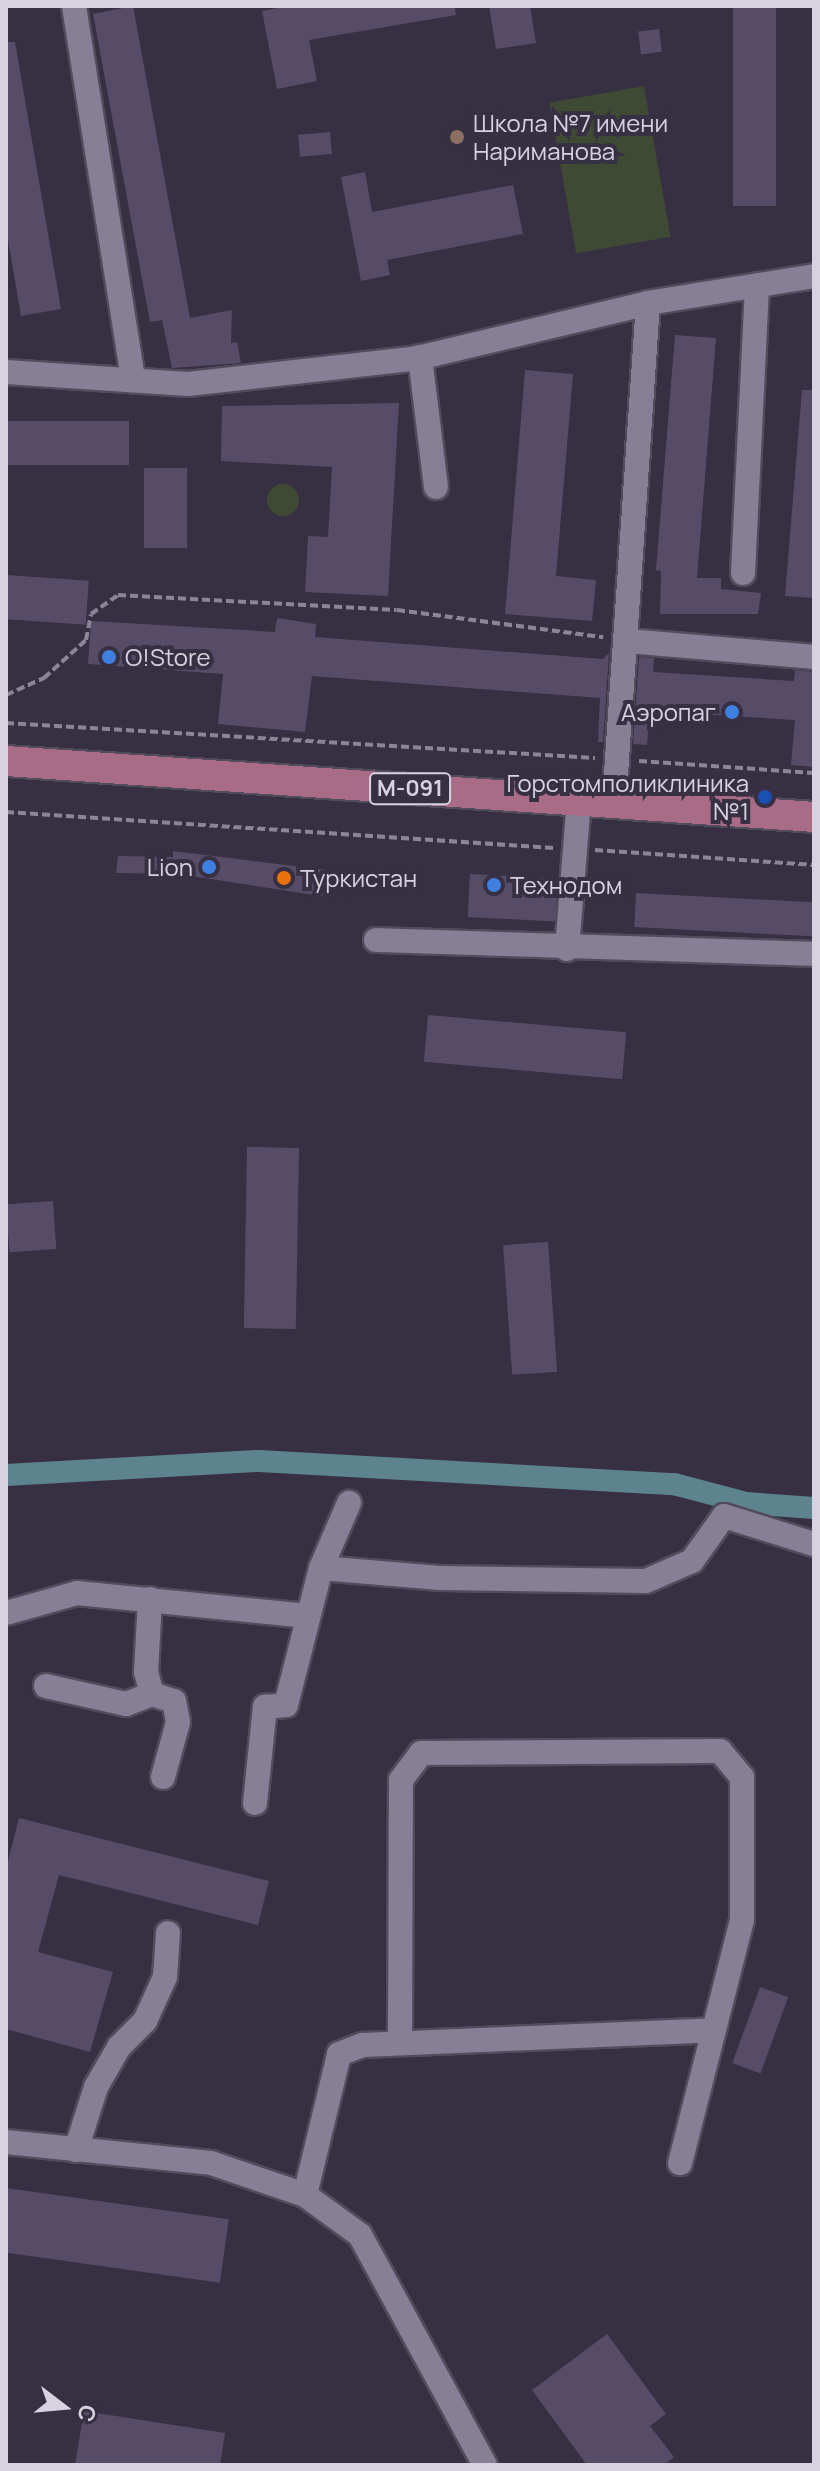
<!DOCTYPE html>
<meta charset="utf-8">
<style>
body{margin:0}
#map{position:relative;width:820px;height:2471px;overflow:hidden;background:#372f42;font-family:Manrope,sans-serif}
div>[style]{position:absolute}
.green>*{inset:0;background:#3e4a33;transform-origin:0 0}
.round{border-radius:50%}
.canal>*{height:22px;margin:-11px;padding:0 11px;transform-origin:11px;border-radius:11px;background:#5d838e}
.building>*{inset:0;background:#574c68;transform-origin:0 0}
.path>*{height:4px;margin-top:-2px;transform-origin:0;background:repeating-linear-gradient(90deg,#8c8595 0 8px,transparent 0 12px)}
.roads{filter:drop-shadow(2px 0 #524b5b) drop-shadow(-2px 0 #524b5b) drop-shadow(0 2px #524b5b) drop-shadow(0 -2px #524b5b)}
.minor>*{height:24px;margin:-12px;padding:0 12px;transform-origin:12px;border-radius:12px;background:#877f95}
.major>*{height:30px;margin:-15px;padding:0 15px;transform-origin:15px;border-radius:15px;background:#a86c87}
.dots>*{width:22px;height:22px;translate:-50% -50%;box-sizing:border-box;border:4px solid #372f42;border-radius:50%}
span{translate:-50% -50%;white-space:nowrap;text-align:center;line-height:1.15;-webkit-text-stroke:8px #372f42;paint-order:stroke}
.shield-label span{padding:2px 6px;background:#372f42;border:2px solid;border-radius:6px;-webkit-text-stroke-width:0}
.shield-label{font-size:22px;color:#d7d2df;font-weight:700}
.poi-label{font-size:24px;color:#d7d2df}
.left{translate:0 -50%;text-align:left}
.right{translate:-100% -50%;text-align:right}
.frame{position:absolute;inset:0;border:8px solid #d7d2df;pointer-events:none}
.north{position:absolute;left:24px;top:2367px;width:80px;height:80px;-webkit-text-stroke:6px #372f42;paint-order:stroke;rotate:106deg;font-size:22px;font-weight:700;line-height:32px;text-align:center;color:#d7d2df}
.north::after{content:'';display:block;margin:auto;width:28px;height:36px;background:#d7d2df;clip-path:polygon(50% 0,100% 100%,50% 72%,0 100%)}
</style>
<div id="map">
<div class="green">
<div style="left:644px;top:86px;width:153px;height:96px;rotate:80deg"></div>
<div class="round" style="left:267px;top:484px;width:32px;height:32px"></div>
</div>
<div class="canal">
<div style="left:6px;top:1475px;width:253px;rotate:-3.2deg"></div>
<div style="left:259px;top:1461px;width:416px;rotate:3.2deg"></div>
<div style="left:674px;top:1484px;width:74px;rotate:14.8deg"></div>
<div style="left:746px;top:1503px;width:68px;rotate:4.2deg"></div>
</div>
<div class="building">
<div style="clip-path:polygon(133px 6px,190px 318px,232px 310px,231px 343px,237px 342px,241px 363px,172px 368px,162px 320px,150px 322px,93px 14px)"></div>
<div style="clip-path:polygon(289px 6px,455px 6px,456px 15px,309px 40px,317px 81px,277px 89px,262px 11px)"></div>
<div style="clip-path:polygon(489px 6px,530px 6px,536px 43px,496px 49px)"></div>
<div style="left:733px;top:6px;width:43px;height:200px"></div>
<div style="left:659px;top:29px;width:23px;height:21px;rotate:83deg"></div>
<div style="clip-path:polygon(6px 42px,15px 42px,61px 309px,21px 316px,6px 228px)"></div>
<div style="left:330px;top:132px;width:22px;height:32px;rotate:85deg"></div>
<div style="clip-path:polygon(365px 172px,372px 212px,513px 185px,523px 234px,387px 260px,390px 275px,361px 281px,341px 177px)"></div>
<div style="clip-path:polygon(675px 335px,716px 338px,697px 578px,721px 578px,721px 589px,761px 593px,758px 614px,660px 614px,661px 571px,656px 570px)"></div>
<div style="clip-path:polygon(525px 370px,573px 374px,556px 576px,596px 580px,592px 621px,505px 614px)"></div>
<div style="clip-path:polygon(802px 390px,814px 390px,814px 598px,785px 596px)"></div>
<div style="clip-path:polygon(399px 403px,388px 596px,305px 592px,308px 536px,328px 537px,332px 467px,221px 461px,222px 406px)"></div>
<div style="left:129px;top:421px;width:44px;height:123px;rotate:90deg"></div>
<div style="left:144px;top:468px;width:43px;height:80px"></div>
<div style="left:6px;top:575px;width:83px;height:44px;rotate:4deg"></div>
<div style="clip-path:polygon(277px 618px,316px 624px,315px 637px,603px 659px,609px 653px,603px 742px,598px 742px,600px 698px,312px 676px,305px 732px,218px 724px,223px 674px,88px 664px,91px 621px,275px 632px)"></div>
<div style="clip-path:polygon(639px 657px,654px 658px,653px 672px,794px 681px,795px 670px,814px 672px,814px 767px,791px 765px,795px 720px,650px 711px,647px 745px,633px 744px)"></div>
<div style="clip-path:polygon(173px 851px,326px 870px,327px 897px,178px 874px,116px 873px,118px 856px,173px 857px)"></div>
<div style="left:470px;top:874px;width:88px;height:43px;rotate:3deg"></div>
<div style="left:636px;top:893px;width:178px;height:34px;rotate:3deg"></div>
<div style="left:428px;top:1015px;width:199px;height:47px;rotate:5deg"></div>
<div style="left:247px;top:1147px;width:52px;height:181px;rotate:1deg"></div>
<div style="left:53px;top:1201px;width:48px;height:47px;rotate:86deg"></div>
<div style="left:548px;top:1242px;width:130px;height:45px;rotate:86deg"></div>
<div style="clip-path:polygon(19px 1818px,269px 1881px,258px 1925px,59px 1875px,38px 1952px,113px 1972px,90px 2052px,6px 2029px,6px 1869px)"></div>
<div style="left:760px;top:1987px;width:30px;height:81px;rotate:20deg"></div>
<div style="left:6px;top:2188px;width:225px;height:64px;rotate:8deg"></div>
<div style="clip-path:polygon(607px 2334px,666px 2414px,650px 2426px,674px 2457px,664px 2465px,587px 2465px,532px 2390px)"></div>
<div style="clip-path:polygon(84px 2411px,225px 2433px,220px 2465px,75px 2465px)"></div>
</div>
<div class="path">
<div style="left:6px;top:695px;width:42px;rotate:-24.1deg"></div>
<div style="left:44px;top:678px;width:57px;rotate:-42.1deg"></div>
<div style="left:86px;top:640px;width:26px;rotate:-79deg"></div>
<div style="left:91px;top:614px;width:33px;rotate:-35deg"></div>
<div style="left:118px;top:595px;width:279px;rotate:3.1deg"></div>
<div style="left:397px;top:610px;width:208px;rotate:7.5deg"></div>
<div style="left:6px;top:723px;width:590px;rotate:3.4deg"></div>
<div style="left:639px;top:761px;width:175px;rotate:3.9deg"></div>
<div style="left:6px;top:812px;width:549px;rotate:3.76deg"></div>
<div style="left:595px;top:850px;width:220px;rotate:3.9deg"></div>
</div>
<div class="roads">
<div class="minor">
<div style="left:74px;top:6px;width:379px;rotate:81deg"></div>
<div style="left:420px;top:357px;width:131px;rotate:83deg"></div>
<div style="left:6px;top:372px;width:182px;rotate:3.8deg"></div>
<div style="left:188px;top:384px;width:231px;rotate:-6.4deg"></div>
<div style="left:418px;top:358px;width:236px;rotate:-13.4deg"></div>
<div style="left:648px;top:303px;width:168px;rotate:-9.2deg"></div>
<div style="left:743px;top:573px;width:288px;rotate:-87.2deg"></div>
<div style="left:628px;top:641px;width:187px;rotate:4.9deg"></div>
<div style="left:614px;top:803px;width:501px;rotate:-86.11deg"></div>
<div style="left:376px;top:940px;width:438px;rotate:1.8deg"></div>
<div style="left:567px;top:949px;width:149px;rotate:-85.4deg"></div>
<div style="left:321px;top:1568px;width:119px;rotate:4.8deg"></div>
<div style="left:440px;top:1578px;width:206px;rotate:0.8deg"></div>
<div style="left:646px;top:1581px;width:50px;rotate:-23.5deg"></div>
<div style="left:692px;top:1561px;width:55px;rotate:-54.6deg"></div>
<div style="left:724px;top:1516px;width:94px;rotate:17.3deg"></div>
<div style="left:150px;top:1599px;width:73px;rotate:93.1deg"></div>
<div style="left:146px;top:1672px;width:23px;rotate:75deg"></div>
<div style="left:152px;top:1694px;width:23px;rotate:18deg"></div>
<div style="left:174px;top:1701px;width:21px;rotate:79deg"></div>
<div style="left:178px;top:1722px;width:57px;rotate:105.3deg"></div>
<div style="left:6px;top:1613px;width:74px;rotate:-15.7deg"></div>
<div style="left:77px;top:1593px;width:232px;rotate:5.7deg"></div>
<div style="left:46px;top:1686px;width:82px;rotate:12.7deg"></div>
<div style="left:126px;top:1704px;width:28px;rotate:-21deg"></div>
<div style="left:255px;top:1803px;width:97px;rotate:-84.1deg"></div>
<div style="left:265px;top:1707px;width:21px;rotate:-5deg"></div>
<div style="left:286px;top:1705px;width:141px;rotate:-75.7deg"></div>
<div style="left:321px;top:1568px;width:71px;rotate:-66.7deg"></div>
<div style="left:400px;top:2043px;width:263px;rotate:-89.8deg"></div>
<div style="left:401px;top:1780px;width:34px;rotate:-53deg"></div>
<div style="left:421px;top:1753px;width:299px;rotate:-0.4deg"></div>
<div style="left:720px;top:1751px;width:34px;rotate:50deg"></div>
<div style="left:742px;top:1777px;width:143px;rotate:90deg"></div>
<div style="left:742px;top:1920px;width:251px;rotate:104.3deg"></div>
<div style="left:6px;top:2142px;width:206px;rotate:5.8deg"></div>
<div style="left:211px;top:2163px;width:99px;rotate:18.8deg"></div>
<div style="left:305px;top:2195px;width:68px;rotate:36deg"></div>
<div style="left:360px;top:2235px;width:262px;rotate:61.5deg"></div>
<div style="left:76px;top:2150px;width:66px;rotate:-72.4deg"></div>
<div style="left:96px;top:2087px;width:46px;rotate:-60.1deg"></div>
<div style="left:119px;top:2047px;width:37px;rotate:-45deg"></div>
<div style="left:145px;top:2021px;width:48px;rotate:-65.6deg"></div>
<div style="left:165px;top:1977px;width:44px;rotate:-86.1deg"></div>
<div style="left:305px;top:2195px;width:145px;rotate:-76.4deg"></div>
<div style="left:339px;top:2054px;width:26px;rotate:-21deg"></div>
<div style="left:363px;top:2045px;width:351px;rotate:-2.4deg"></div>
</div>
<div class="major">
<div style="left:6px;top:761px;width:810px;rotate:3.96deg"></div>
</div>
</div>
<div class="dots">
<div style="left:457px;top:137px;background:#8d6e63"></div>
<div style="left:109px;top:657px;background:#3f7fe0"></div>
<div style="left:732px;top:712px;background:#3f7fe0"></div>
<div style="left:765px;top:797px;background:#1a4fb4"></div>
<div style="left:209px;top:867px;background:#3f7fe0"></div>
<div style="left:284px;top:878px;background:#e8710a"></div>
<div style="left:494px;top:885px;background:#3f7fe0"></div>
</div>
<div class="shield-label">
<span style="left:410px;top:789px">М-091</span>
</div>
<div class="poi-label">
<span class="left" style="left:473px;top:137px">Школа №7 имени<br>Нариманова</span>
<span class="left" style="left:125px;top:657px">O!Store</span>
<span class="right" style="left:716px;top:712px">Аэропаг</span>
<span class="right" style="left:749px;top:797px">Горстомполиклиника<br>№1</span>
<span class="right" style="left:193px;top:867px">Lion</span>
<span class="left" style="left:300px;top:878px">Туркистан</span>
<span class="left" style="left:510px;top:885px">Технодом</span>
</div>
<div class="frame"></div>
<div class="north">С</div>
</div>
